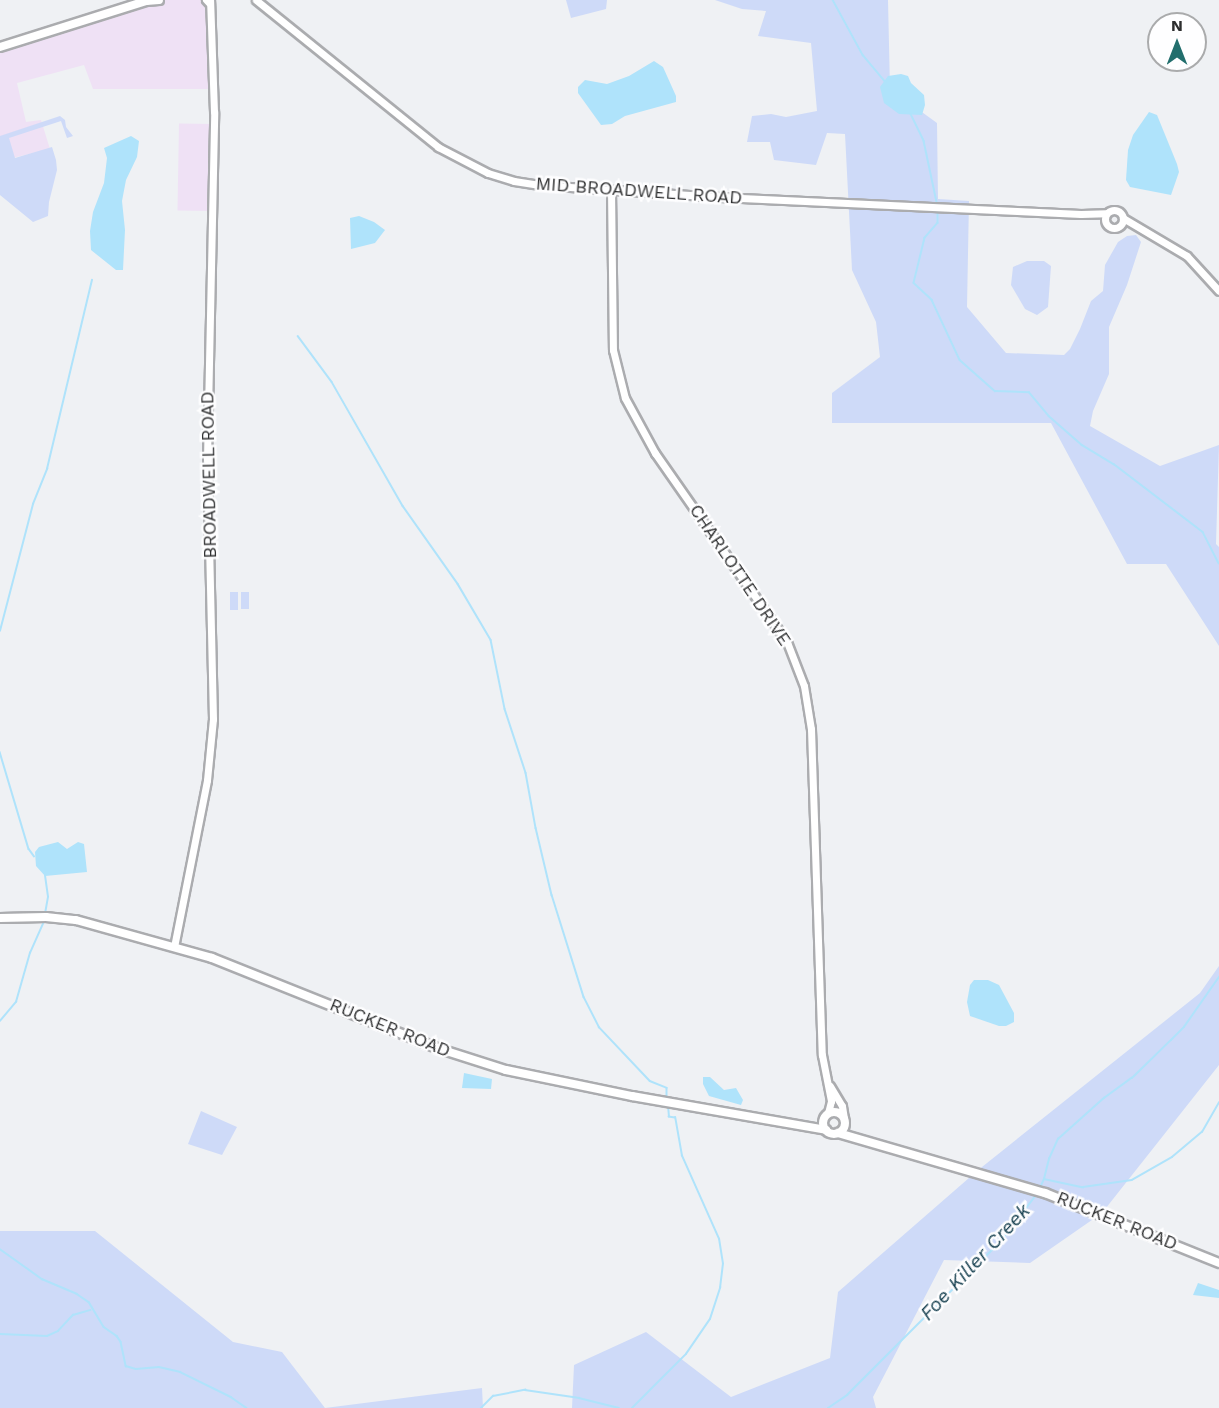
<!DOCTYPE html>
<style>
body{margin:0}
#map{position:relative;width:1219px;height:1408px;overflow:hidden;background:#eff1f4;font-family:"Work Sans",sans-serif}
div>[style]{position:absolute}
.commercial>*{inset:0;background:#efe1f5;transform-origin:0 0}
.green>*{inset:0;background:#cedaf8;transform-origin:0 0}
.water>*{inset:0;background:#afe3fb}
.stream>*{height:1.5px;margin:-0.75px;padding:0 0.75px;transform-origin:0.75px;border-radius:0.75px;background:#afe3fb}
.roads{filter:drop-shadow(2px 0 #abacaf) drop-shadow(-2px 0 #abacaf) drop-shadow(0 2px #abacaf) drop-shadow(0 -2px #abacaf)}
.minor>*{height:7px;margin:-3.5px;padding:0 3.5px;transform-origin:3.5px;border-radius:3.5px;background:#fff}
.minor>.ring{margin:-3.5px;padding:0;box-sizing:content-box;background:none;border:7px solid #fff;border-radius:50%}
.major>*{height:8px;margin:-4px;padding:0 4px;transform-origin:4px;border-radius:4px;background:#fff}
.major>.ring{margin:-4px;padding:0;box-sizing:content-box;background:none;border:8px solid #fff;border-radius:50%}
span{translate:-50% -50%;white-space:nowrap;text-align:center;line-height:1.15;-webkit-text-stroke:5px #fefeff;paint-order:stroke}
.street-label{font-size:18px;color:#2d2e2f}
.water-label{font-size:20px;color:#153f4f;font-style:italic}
.north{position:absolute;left:1147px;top:12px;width:60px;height:60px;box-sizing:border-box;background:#fefeff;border:2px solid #aaabac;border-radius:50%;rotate:0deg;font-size:16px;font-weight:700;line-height:24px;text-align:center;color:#2d2e2f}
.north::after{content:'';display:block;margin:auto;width:21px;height:27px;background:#226e6d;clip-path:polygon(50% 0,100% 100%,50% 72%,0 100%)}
</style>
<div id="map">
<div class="commercial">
<div style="clip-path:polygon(147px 0,213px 0,214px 89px,93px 89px,84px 65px,17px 83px,26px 122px,41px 120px,50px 149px,8px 159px,0 136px,0 44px)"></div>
<div style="left:213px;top:124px;width:87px;height:34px;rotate:91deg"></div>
</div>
<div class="green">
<div style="clip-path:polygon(566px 0,607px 0,606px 9px,571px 18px)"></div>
<div style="clip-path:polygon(715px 0,888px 0,890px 89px,937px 123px,938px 199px,969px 201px,967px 307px,1006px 353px,1064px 355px,1070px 349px,1080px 329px,1091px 301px,1103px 291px,1105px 265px,1118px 242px,1127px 236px,1136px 235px,1141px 242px,1127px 285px,1109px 327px,1109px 374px,1093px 411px,1090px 426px,1160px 466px,1219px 445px,1216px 544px,1219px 547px,1219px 646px,1166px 564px,1127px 564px,1051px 423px,832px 423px,832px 393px,880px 357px,876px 322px,852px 270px,845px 134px,827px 133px,816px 165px,774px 160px,770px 142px,747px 142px,752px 116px,771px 114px,786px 117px,817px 111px,811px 43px,758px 36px,766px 11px,742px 9px)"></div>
<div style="clip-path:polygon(60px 116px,65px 120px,66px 127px,73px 136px,67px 138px,61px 121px,9px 138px,15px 158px,52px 147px,56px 160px,57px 170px,49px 202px,48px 216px,33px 222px,0 195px,0 136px)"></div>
<div style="clip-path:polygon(1027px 261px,1044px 261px,1051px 266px,1048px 307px,1037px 315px,1025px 309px,1011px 285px,1013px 267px)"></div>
<div style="left:230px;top:592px;width:8px;height:18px"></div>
<div style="left:241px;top:592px;width:8px;height:17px"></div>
<div style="clip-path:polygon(1219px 966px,1219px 1065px,1102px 1213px,1030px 1263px,944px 1260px,873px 1397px,876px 1408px,572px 1408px,574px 1365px,646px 1332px,731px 1397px,830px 1358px,838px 1292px,977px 1171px,1200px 993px)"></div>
<div style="clip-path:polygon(201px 1111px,237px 1127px,222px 1155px,188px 1144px)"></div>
<div style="clip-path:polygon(0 1231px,95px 1231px,233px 1342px,282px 1352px,325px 1408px,482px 1388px,483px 1408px,0 1408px)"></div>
</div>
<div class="water">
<div style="clip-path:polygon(654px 61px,663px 67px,676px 96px,676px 102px,625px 116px,612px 124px,601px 125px,578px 93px,578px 87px,585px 80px,607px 84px,629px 76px)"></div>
<div style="clip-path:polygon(901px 74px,908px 76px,911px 83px,924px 95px,925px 105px,922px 115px,899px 114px,884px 103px,880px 87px,888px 76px)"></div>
<div style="clip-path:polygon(1149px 112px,1157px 115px,1177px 164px,1179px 172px,1171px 195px,1130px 187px,1126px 180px,1128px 150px,1133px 135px)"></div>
<div style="clip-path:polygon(131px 136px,139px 141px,137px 157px,126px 180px,122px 201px,125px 230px,123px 270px,116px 270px,91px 250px,90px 231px,93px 212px,104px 183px,107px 158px,104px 148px)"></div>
<div style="clip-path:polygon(359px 216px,374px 222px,385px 230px,375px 243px,351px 249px,350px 218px)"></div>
<div style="clip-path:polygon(58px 842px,67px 849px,78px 842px,84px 844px,87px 872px,45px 876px,36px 866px,35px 852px,39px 847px)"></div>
<div style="clip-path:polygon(974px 980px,988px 980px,999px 985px,1014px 1013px,1014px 1022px,1006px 1026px,999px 1026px,970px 1016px,967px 1002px,970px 985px)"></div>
<div style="clip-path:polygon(464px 1073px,492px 1079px,491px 1089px,462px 1088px)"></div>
<div style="clip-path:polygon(703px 1077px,710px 1077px,724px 1090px,736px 1088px,743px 1100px,741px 1105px,709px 1096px,703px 1084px)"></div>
<div style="clip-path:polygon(1198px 1283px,1219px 1290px,1219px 1298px,1193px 1295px)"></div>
</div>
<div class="stream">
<div style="left:833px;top:0;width:63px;rotate:61.4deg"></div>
<div style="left:863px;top:55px;width:35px;rotate:50deg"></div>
<div style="left:911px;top:114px;width:30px;rotate:64deg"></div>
<div style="left:924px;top:141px;width:62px;rotate:78deg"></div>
<div style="left:938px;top:210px;width:13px;rotate:90deg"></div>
<div style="left:938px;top:223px;width:20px;rotate:131deg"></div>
<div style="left:925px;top:238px;width:46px;rotate:103.7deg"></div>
<div style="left:914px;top:283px;width:25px;rotate:43deg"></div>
<div style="left:932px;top:300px;width:66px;rotate:65deg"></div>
<div style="left:960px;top:360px;width:47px;rotate:41.5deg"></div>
<div style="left:995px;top:391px;width:34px;rotate:2deg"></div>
<div style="left:1029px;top:392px;width:31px;rotate:50deg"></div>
<div style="left:1049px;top:416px;width:44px;rotate:41.3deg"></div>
<div style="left:1082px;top:445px;width:37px;rotate:31deg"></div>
<div style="left:1114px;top:464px;width:112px;rotate:37.4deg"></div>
<div style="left:1203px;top:532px;width:35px;rotate:63deg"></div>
<div style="left:298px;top:336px;width:57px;rotate:53.5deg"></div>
<div style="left:332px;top:382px;width:143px;rotate:60.2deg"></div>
<div style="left:403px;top:506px;width:95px;rotate:54.8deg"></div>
<div style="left:458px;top:584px;width:65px;rotate:59.5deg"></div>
<div style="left:491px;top:640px;width:70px;rotate:78.5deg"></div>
<div style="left:505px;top:709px;width:67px;rotate:71.8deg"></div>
<div style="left:526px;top:773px;width:56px;rotate:79.7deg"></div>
<div style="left:536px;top:828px;width:69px;rotate:76.6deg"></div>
<div style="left:552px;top:895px;width:107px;rotate:72.6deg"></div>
<div style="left:584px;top:997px;width:34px;rotate:63deg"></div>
<div style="left:599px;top:1027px;width:74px;rotate:46.6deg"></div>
<div style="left:650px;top:1081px;width:18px;rotate:22deg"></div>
<div style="left:667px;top:1088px;width:9px;rotate:90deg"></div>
<div style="left:0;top:631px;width:131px;rotate:-75.4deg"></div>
<div style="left:33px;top:504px;width:38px;rotate:-68deg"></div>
<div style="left:47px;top:469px;width:194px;rotate:-76.6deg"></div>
<div style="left:0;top:752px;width:101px;rotate:73.4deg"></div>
<div style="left:29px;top:849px;width:9px;rotate:54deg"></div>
<div style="left:45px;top:914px;width:17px;rotate:-80deg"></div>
<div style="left:48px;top:897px;width:21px;rotate:-98deg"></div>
<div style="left:0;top:1021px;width:25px;rotate:-50deg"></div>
<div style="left:16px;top:1002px;width:51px;rotate:-74.1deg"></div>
<div style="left:30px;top:953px;width:35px;rotate:-66deg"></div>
<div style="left:1044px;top:1179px;width:21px;rotate:-76deg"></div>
<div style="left:1049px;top:1159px;width:22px;rotate:-66deg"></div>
<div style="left:1058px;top:1139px;width:62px;rotate:-41.7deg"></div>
<div style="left:1104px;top:1098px;width:34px;rotate:-36deg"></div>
<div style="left:1132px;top:1078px;width:54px;rotate:-44.3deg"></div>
<div style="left:1171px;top:1040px;width:18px;rotate:-45deg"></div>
<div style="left:1184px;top:1027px;width:61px;rotate:-55deg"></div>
<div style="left:1040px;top:1188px;width:10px;rotate:-66deg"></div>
<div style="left:1044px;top:1179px;width:40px;rotate:12deg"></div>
<div style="left:1083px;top:1187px;width:49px;rotate:-8.1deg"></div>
<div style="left:1132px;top:1180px;width:46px;rotate:-29.9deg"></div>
<div style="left:1172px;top:1157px;width:39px;rotate:-40deg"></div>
<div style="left:1202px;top:1132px;width:34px;rotate:-60deg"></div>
<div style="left:0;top:1249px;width:52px;rotate:35.5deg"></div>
<div style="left:42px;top:1279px;width:38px;rotate:23deg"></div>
<div style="left:77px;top:1294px;width:14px;rotate:34deg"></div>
<div style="left:89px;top:1302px;width:29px;rotate:59deg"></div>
<div style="left:104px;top:1327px;width:16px;rotate:35deg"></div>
<div style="left:117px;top:1336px;width:7px;rotate:56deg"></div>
<div style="left:121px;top:1342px;width:25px;rotate:78deg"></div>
<div style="left:126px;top:1366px;width:10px;rotate:17deg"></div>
<div style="left:136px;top:1369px;width:23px;rotate:-5deg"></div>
<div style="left:159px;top:1367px;width:22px;rotate:13deg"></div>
<div style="left:180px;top:1372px;width:57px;rotate:26.1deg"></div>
<div style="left:231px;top:1397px;width:19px;rotate:35deg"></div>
<div style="left:0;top:1334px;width:47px;rotate:2.4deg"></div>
<div style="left:47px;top:1336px;width:12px;rotate:-24deg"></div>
<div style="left:58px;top:1331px;width:22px;rotate:-47deg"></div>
<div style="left:73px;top:1315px;width:18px;rotate:-16deg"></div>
<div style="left:481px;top:1408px;width:17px;rotate:-45deg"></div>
<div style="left:493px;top:1396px;width:33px;rotate:-11deg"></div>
<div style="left:525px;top:1390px;width:55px;rotate:8.4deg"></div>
<div style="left:579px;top:1398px;width:41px;rotate:14deg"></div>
<div style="left:632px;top:1408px;width:76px;rotate:-45deg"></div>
<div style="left:686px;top:1354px;width:42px;rotate:-55.6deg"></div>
<div style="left:710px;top:1319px;width:33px;rotate:-72deg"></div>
<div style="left:720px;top:1288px;width:24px;rotate:-83deg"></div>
<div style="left:723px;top:1264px;width:25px;rotate:-99deg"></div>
<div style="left:719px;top:1239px;width:91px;rotate:-114deg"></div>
<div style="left:682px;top:1156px;width:39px;rotate:-100deg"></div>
<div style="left:675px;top:1118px;width:6px;rotate:-171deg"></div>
<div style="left:669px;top:1117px;width:12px;rotate:-95deg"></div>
<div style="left:828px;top:1408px;width:23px;rotate:-34deg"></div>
<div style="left:847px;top:1395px;width:219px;rotate:-45deg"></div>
<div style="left:1002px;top:1240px;width:56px;rotate:-52.9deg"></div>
</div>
<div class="roads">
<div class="minor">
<div style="left:256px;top:0;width:234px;rotate:38.9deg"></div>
<div style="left:438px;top:147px;width:56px;rotate:27.5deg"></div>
<div style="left:488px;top:173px;width:27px;rotate:17deg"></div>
<div style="left:514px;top:181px;width:26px;rotate:9deg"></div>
<div style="left:540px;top:185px;width:180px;rotate:3.8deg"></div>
<div style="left:720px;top:197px;width:361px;rotate:2.7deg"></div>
<div style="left:1081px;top:214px;width:25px;rotate:-2deg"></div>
<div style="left:611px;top:190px;width:160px;rotate:89.3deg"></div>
<div style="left:613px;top:350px;width:49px;rotate:76deg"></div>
<div style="left:625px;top:398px;width:63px;rotate:61.4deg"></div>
<div style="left:655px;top:453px;width:231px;rotate:55.1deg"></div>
<div style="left:787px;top:642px;width:47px;rotate:68.9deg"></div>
<div style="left:804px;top:686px;width:44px;rotate:80.8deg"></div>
<div style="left:811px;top:729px;width:326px;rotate:88.1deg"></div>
<div style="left:822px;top:1055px;width:47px;rotate:78.9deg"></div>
<div style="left:831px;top:1101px;width:12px;rotate:104deg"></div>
<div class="ring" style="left:1105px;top:210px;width:11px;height:11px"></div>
<div style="left:1123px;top:218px;width:74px;rotate:30.7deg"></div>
<div style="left:1187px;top:256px;width:47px;rotate:47.6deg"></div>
<div style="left:174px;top:947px;width:170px;rotate:-78.8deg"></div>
<div style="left:207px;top:780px;width:61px;rotate:-84.4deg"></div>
<div style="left:213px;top:719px;width:260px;rotate:-91.3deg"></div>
<div style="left:207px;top:459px;width:347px;rotate:-88.8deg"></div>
<div style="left:214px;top:112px;width:112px;rotate:-92deg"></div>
<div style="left:830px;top:1086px;width:23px;rotate:59deg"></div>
<div style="left:842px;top:1106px;width:12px;rotate:81deg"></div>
</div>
<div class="major">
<div style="left:207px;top:0;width:4px;rotate:45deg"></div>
<div style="left:146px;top:1px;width:13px;rotate:-4deg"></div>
<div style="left:0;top:47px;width:156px;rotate:-17.5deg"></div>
<div style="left:0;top:918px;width:46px;rotate:-1.2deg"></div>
<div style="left:46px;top:917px;width:30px;rotate:6deg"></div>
<div style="left:76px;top:920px;width:141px;rotate:15.6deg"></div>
<div style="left:212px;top:958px;width:245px;rotate:21.8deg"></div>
<div style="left:440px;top:1049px;width:69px;rotate:17.7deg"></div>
<div style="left:506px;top:1070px;width:129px;rotate:11.7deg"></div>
<div style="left:632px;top:1096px;width:197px;rotate:9.9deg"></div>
<div class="ring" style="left:823px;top:1112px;width:14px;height:14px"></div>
<div style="left:838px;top:1133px;width:216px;rotate:16.2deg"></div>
<div style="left:1045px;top:1193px;width:188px;rotate:21.9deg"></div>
</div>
</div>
<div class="street-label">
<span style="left:639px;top:191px;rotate:4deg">MID BROADWELL ROAD</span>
<span style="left:209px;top:475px;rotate:-91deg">BROADWELL ROAD</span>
<span style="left:740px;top:575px;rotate:56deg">CHARLOTTE DRIVE</span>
<span style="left:390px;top:1028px;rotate:22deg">RUCKER ROAD</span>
<span style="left:1117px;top:1221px;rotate:22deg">RUCKER ROAD</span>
</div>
<div class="water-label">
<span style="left:975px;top:1262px;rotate:-47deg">Foe Killer Creek</span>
</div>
<div class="north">N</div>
</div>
